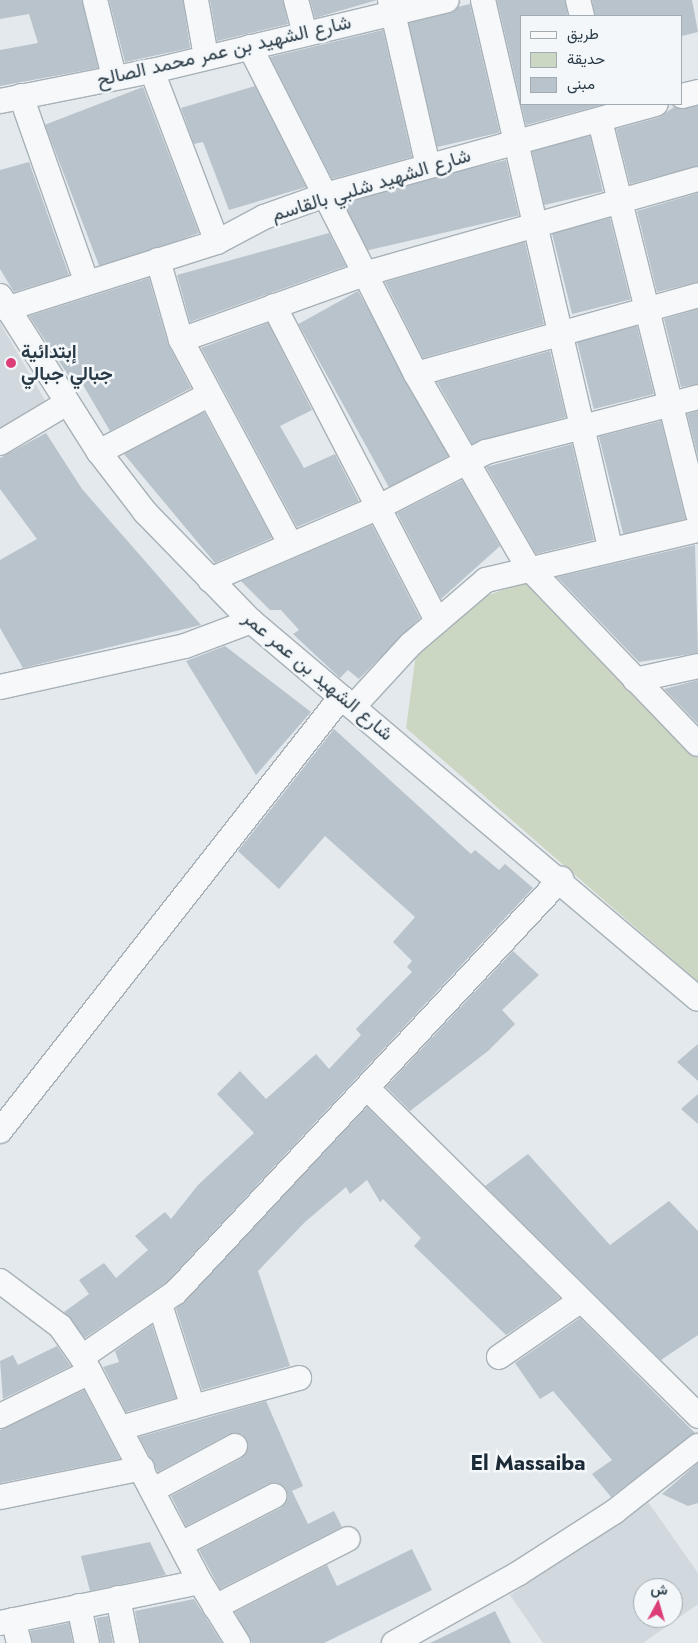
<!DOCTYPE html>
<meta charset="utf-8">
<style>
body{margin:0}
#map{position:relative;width:698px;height:1643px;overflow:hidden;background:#e3e9ec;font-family:Jost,Vazirmatn,sans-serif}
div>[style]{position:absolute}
.built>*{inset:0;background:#d1d8de}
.green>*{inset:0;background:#ccd7c3}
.building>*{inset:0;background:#b9c3cb;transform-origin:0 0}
.roads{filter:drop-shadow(1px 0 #a7b1b7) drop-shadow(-1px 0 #a7b1b7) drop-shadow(0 1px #a7b1b7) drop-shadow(0 -1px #a7b1b7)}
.minor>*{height:24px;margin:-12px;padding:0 12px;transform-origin:12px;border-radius:12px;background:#f6f8fa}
.dots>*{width:14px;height:14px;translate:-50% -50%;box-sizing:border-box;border:2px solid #f3f7f9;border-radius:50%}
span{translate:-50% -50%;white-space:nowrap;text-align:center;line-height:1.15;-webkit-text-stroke:5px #f3f7f9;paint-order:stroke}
.street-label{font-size:19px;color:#293a46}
.poi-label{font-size:19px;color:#293a46;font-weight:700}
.left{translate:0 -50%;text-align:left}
.quarter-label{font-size:21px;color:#1b2a37;font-weight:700}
.legend{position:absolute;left:520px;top:15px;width:162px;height:90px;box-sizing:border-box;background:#f3f7f9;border:1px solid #a2abb1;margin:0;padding:6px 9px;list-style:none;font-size:15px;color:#293a46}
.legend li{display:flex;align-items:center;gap:10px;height:25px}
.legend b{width:25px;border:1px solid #a2abb1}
.north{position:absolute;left:633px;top:1578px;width:50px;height:50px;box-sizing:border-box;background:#f3f7f9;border:1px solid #a2abb1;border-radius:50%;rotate:6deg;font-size:14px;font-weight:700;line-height:20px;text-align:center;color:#293a46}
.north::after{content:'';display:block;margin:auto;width:18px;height:22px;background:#db3e77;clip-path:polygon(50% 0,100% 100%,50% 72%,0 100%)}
</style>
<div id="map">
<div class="built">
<div style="clip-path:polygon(0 323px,46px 402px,0 429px)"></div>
<div style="clip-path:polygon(evenodd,648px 1502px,698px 1573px,698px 1604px,643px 1643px,543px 1643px,510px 1595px,648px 1502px,643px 1588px,673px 1588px,673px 1618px,643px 1618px,643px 1588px)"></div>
</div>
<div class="green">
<div style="clip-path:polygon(530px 580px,698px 752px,698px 982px,406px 728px,416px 654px,486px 596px)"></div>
</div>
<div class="building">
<div style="clip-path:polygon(0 0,82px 0,98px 68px,0 86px,0 50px,38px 43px,29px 14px,0 19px)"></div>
<div style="clip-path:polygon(109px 0,183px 0,190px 48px,125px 62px)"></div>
<div style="clip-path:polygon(210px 0,283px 0,288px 24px,217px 41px)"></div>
<div style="clip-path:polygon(310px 0,377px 0,315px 18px)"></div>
<div style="clip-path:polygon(497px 0,565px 0,568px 16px,522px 16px,522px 104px,605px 104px,526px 125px)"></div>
<div style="clip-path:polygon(592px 0,692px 0,698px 32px,682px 36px,682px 16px,595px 16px)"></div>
<div style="left:470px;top:4px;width:132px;height:64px;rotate:77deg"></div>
<div style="clip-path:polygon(383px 30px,412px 157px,332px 179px,270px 57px)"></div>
<div style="clip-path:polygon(255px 86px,306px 187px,229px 210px,203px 142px,194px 144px,181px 108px)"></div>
<div style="left:143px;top:87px;width:156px;height:105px;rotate:69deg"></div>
<div style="clip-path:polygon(698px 106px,698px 166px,630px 184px,616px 129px,660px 117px,674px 107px)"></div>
<div style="left:590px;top:136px;width:57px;height:60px;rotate:77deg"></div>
<div style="left:506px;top:160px;width:57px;height:167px;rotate:77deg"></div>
<div style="clip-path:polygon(29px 162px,69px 275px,14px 292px,0 269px,0 170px)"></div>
<div style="clip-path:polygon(698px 193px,698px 282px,657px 292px,637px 211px)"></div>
<div style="left:610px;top:218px;width:84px;height:60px;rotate:76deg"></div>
<div style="clip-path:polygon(329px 233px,346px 266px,190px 322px,177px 275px)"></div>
<div style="clip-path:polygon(525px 242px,544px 324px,423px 358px,385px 282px)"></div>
<div style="clip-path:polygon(149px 278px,168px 344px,191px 388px,110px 431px,79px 378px,72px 381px,29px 316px)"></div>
<div style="left:358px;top:291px;width:188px;height:68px;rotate:61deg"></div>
<div style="clip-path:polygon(698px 309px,698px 384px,681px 387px,664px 319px)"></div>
<div style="clip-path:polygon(268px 323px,312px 410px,280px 426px,304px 468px,335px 454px,359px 501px,297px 527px,201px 348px)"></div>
<div style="left:637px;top:326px;width:70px;height:62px;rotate:76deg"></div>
<div style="clip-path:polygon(550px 351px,566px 417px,472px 444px,437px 382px)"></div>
<div style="clip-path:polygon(698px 411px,698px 457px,687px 414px)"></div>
<div style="clip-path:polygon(204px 412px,272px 538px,215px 563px,124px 454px)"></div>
<div style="left:661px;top:421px;width:101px;height:64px;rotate:76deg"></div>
<div style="clip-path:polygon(46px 433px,82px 489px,201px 625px,23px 668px,0 628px,0 560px,37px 539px,0 489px,0 458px)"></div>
<div style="clip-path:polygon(572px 444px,594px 540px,536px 554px,486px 467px)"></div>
<div style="clip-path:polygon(462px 480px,500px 546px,441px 599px,397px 513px)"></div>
<div style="clip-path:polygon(372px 525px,420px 618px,359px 679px,348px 670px,340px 678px,293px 634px,299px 630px,281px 610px,270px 610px,241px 581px)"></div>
<div style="clip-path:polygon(695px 545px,698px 653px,639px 662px,557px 577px)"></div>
<div style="clip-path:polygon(225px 646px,311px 712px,256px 775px,186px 661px)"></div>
<div style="clip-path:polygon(698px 680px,698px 724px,664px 689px)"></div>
<div style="clip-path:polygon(334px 729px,471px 854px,475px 850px,499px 870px,505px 864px,533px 888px,167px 1282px,85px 1338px,64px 1312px,89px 1294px,79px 1280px,104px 1263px,116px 1278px,148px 1250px,135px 1236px,165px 1212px,171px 1219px,198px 1185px,254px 1133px,217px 1094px,240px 1071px,266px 1099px,316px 1054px,329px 1069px,361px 1035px,356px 1029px,412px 972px,407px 967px,412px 961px,393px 942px,415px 917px,325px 836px,279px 889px,238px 851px)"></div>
<div style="clip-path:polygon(513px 951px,539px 975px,502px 1010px,515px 1024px,488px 1051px,410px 1111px,386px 1087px)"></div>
<div style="clip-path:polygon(698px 1044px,698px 1081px,677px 1062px)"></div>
<div style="clip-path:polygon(698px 1094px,698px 1124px,681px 1109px)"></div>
<div style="clip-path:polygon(367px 1107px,560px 1298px,506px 1335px,414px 1246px,421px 1238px,383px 1199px,380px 1202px,367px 1180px,350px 1194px,346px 1187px,305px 1222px,258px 1271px,290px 1366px,202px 1390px,176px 1309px)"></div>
<div style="clip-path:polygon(528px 1154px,610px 1245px,669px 1201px,698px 1231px,698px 1335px,661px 1360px,485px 1186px)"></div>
<div style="clip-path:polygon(580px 1318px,695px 1433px,611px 1497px,592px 1474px,612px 1460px,553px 1391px,540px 1399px,515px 1363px)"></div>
<div style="clip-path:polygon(152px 1325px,176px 1398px,126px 1412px,103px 1367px,119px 1362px,115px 1351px)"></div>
<div style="clip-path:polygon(57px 1346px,71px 1366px,3px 1399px,0 1361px,13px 1355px,18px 1365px)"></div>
<div style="clip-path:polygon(84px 1390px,120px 1459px,0 1483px,0 1430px)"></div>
<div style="clip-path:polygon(266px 1401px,303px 1486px,292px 1491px,308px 1524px,334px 1511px,342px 1527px,220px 1589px,199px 1550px,281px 1508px,288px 1497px,286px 1489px,268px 1484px,186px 1526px,171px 1496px,242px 1458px,247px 1440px,242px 1434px,229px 1434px,158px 1472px,139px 1437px)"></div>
<div style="clip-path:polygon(698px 1463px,698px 1503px,688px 1506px,662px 1494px)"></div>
<div style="clip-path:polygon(150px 1542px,166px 1575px,90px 1591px,81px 1556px)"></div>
<div style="clip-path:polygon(412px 1549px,432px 1590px,324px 1643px,252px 1643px,235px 1612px,327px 1565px,337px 1586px)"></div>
<div style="clip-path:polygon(194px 1599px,222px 1643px,140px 1643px,135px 1611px)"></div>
<div style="clip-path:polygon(495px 1611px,511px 1643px,430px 1643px,455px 1631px)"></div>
<div style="left:108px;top:1616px;width:27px;height:12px;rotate:80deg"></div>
<div style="clip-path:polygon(69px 1623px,73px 1643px,32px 1643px,30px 1631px)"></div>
</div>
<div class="roads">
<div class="minor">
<div style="left:95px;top:0;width:79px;rotate:76.1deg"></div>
<div style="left:196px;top:0;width:58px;rotate:80deg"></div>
<div style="left:296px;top:0;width:34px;rotate:75deg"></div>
<div style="left:390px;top:0;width:170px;rotate:77.1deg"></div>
<div style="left:483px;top:0;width:562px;rotate:76.93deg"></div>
<div style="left:578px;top:0;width:16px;rotate:76deg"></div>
<div style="left:250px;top:47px;width:367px;rotate:63.1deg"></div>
<div style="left:416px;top:374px;width:223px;rotate:59.9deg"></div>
<div style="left:528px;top:567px;width:245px;rotate:46.2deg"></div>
<div style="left:152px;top:71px;width:183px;rotate:69.2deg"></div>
<div style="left:21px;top:96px;width:196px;rotate:70.6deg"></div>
<div style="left:682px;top:96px;width:16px;rotate:-14deg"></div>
<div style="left:0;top:101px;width:155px;rotate:-11.2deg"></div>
<div style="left:152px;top:71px;width:303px;rotate:-13.5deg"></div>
<div style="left:600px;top:121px;width:405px;rotate:76deg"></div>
<div style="left:158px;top:260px;width:83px;rotate:74deg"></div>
<div style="left:181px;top:340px;width:230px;rotate:61.8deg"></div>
<div style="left:0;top:296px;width:185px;rotate:57.6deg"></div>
<div style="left:99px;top:452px;width:76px;rotate:52.5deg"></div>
<div style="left:145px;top:512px;width:152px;rotate:45.8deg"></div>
<div style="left:251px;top:621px;width:585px;rotate:40.22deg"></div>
<div style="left:274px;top:306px;width:355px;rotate:62.6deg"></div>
<div style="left:6px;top:309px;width:221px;rotate:-17.6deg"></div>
<div style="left:217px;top:242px;width:53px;rotate:-28deg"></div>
<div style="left:264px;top:217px;width:65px;rotate:-19.8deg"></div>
<div style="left:325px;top:195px;width:343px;rotate:-15.4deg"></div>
<div style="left:181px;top:340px;width:195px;rotate:-19.8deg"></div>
<div style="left:364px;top:274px;width:347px;rotate:-15.9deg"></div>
<div style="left:416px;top:374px;width:293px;rotate:-15.6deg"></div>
<div style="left:0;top:443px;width:78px;rotate:-30.8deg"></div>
<div style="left:99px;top:452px;width:123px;rotate:-27.6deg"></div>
<div style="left:210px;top:580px;width:182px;rotate:-23.3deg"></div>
<div style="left:377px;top:508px;width:123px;rotate:-27.2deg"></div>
<div style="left:486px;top:452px;width:219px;rotate:-14.5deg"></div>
<div style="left:635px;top:680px;width:65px;rotate:-12.5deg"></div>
<div style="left:0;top:687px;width:189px;rotate:-12.5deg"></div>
<div style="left:185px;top:646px;width:71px;rotate:-20.7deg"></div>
<div style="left:353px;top:707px;width:86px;rotate:-47.4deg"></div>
<div style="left:411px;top:644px;width:99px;rotate:-40.5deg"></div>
<div style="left:486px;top:580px;width:218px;rotate:-13.3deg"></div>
<div style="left:368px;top:1089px;width:465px;rotate:44.7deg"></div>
<div style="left:0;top:1131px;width:552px;rotate:-51.84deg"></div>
<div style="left:0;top:1281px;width:75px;rotate:36.9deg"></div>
<div style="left:60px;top:1326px;width:38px;rotate:55deg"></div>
<div style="left:160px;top:1305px;width:107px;rotate:72.1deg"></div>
<div style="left:193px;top:1407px;width:110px;rotate:-15.3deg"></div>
<div style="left:499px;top:1357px;width:98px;rotate:-34.7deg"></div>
<div style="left:0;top:1416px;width:100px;rotate:-26.1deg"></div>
<div style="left:121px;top:1428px;width:75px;rotate:-16.3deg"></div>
<div style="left:153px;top:1490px;width:93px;rotate:-28.2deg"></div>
<div style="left:0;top:1497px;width:145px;rotate:-11.5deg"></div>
<div style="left:181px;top:1544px;width:105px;rotate:-27.3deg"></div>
<div style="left:118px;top:1598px;width:46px;rotate:78.7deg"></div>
<div style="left:79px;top:1606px;width:38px;rotate:78deg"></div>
<div style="left:215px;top:1607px;width:149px;rotate:-27.1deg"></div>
<div style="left:13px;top:1620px;width:24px;rotate:75deg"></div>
<div style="left:0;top:1623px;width:204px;rotate:-11.6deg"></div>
<div style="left:238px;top:1643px;width:72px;rotate:-121.9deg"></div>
<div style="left:200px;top:1582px;width:254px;rotate:-117.7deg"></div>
<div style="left:82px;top:1357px;width:114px;rotate:-34.7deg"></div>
<div style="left:176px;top:1292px;width:565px;rotate:-47.01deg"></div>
<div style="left:394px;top:1643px;width:143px;rotate:-29.2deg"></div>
<div style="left:519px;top:1573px;width:113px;rotate:-32.7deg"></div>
<div style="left:614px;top:1512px;width:107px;rotate:-38.2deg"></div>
</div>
</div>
<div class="dots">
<div style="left:11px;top:363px;background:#db3e77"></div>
</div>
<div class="street-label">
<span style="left:224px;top:51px;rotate:-13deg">شارع الشهيد بن عمر محمد الصالح</span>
<span style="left:371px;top:185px;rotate:-17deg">شارع الشهيد شلبي بالقاسم</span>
<span style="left:318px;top:676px;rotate:40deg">شارع الشهيد بن عمر عمر</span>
</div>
<div class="poi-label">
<span class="left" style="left:21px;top:363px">إبتدائية<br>جبالي جبالي</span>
</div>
<div class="quarter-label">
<span style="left:528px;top:1463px">El Massaiba</span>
</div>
<ul class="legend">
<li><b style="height:6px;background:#f6f8fa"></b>طريق</li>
<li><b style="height:14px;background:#ccd7c3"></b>حديقة</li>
<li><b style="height:14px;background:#b9c3cb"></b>مبنى</li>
</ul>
<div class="north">ش</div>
</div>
